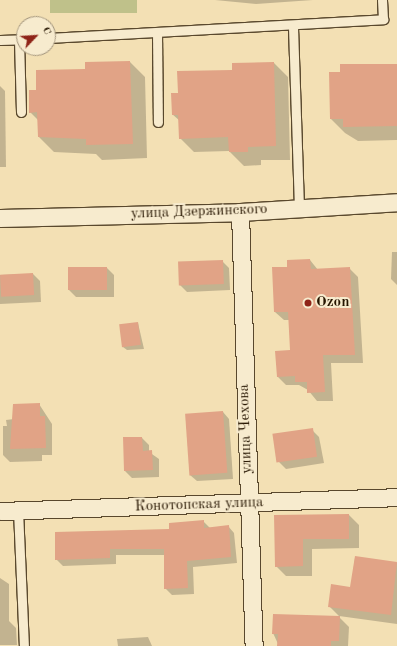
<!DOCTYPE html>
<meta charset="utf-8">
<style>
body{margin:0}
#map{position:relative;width:397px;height:646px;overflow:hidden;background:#f3e0b4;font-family:"Old Standard TT",serif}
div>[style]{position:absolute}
.green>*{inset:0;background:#bfc18a;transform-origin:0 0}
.shadow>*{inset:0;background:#0003}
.building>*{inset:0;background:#e1a386;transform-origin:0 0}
.roads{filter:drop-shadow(1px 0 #59482d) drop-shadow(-1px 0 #59482d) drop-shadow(0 1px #59482d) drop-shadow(0 -1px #59482d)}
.lane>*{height:9px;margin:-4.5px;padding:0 4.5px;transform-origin:4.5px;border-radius:4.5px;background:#f7ebce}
.street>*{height:17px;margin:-8.5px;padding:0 8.5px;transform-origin:8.5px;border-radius:8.5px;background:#f7ebce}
.dots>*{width:11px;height:11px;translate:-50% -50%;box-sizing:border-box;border:2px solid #f7ebce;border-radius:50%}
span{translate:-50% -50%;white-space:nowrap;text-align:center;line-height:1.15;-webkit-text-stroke:4px #f7ebce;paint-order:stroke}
.street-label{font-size:15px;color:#261500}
.poi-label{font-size:15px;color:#261500;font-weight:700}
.left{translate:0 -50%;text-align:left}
.north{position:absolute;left:16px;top:16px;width:40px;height:40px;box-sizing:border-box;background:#f7ebce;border:1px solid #a3957c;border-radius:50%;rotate:65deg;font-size:11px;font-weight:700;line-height:16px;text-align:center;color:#261500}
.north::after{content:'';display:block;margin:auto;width:14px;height:18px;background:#8f2418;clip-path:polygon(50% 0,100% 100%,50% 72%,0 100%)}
</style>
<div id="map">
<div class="green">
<div style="left:50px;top:0;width:87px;height:13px"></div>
</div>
<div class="shadow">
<div style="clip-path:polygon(215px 0,313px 0,256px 4px)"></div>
<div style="clip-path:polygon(130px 62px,145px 77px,147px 158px,102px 160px,96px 154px,54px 152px,39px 137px,38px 120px,30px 112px,37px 91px,86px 70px)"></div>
<div style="clip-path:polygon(274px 63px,288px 77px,290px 160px,261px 160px,261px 165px,244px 166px,229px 151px,194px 152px,180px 138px,180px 121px,172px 114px,179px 94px,234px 71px)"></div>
<div style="clip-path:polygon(397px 65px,397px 140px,358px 141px,345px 133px,331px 119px,341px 73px)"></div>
<div style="clip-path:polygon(0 86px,5px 91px,6px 167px,0 167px)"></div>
<div style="clip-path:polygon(392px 252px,397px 252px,397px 285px,391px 279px)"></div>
<div style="clip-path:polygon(310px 260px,318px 270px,349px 268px,358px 277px,363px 363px,331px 363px,333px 401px,317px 401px,308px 390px,299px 385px,286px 385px,278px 377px,291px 351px,289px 320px,284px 320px,275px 312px,288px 268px)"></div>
<div style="clip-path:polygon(222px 261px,229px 268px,230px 290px,187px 292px,180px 285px,179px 263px)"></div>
<div style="clip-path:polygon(107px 268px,114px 275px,114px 297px,76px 297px,69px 290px)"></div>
<div style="clip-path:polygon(33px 274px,40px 281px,41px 302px,0 304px,0 275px)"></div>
<div style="clip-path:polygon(138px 323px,144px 349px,127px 350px,123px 347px)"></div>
<div style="clip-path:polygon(39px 404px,52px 424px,52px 455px,42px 455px,42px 461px,10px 462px,3px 455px,3px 426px,7px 426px,6px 420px,14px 419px)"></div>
<div style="clip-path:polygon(223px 412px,229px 419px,233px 479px,197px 481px,190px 475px)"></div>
<div style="clip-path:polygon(312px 430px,319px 437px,324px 463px,286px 469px,279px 462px)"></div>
<div style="clip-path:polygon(142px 438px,149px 445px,149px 452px,159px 459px,159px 477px,132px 478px,125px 471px)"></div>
<div style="clip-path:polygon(349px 515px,359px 525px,359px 548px,312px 549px,312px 576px,286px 576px,276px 566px,276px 516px)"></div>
<div style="clip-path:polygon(203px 521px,210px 528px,228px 526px,234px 533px,237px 563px,193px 567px,194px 594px,172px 595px,165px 588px,165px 555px,116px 555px,116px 564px,63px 566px,56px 559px)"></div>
<div style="clip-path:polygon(355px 558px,397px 563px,397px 624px,339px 616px,329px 606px,351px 588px)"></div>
<div style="clip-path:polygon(0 578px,9px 584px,9px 621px,16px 628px,17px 645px,0 645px)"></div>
<div style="clip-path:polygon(339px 617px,349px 627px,348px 646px,279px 646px,273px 633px)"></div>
<div style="clip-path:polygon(148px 637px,152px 646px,118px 646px,117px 639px)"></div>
</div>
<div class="building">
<div style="clip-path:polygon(130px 61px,133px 144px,86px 145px,86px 139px,38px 137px,37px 112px,29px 113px,29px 90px,36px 90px,36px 70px,85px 69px,85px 62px)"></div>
<div style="clip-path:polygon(274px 62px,276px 146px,248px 147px,248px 152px,229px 152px,228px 137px,179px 139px,178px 115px,172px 115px,171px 93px,178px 93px,177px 71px,232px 70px,232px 63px)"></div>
<div style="clip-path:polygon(340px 64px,397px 64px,397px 126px,343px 127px,343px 119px,330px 119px,329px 72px,340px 72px)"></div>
<div style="clip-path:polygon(310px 259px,311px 269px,350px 267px,355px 355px,323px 355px,325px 392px,307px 393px,307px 382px,295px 382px,295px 376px,277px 377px,275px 351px,290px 350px,288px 312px,274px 312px,272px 267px,287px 267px,287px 260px)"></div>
<div style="left:223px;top:260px;width:24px;height:45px;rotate:88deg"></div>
<div style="left:68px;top:267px;width:39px;height:23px"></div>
<div style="left:33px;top:273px;width:22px;height:33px;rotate:87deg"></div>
<div style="left:138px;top:322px;width:23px;height:19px;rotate:83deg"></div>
<div style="clip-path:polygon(40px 403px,40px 416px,45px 416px,46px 448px,10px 449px,13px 404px)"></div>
<div style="left:223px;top:411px;width:62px;height:38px;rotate:86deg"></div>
<div style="left:313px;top:428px;width:29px;height:41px;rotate:82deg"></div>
<div style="clip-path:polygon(123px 437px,142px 437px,143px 451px,152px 450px,153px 470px,124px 471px)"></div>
<div style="clip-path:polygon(349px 514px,349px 539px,303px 539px,303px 566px,275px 567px,274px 515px)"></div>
<div style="clip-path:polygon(204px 520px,204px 528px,229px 525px,231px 557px,187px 561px,188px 588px,164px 589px,164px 549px,110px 549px,110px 558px,55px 560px,55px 532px,169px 529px,169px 523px)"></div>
<div style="clip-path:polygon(355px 556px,397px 562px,391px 615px,328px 607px,331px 584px,350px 587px)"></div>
<div style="clip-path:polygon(273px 614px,340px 616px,339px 641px,331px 641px,331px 646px,277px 646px,278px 634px,272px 634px)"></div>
</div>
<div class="roads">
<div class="lane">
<div style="left:293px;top:27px;width:181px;rotate:88.1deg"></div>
<div style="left:157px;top:33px;width:89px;rotate:89.4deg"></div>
<div style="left:48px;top:38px;width:336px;rotate:-3.2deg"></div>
<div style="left:383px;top:19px;width:19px;rotate:-93deg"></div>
<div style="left:0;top:40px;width:24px;rotate:-2deg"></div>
<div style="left:19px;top:40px;width:72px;rotate:88.4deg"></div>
<div style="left:18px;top:510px;width:136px;rotate:87.5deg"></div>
</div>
<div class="street">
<div style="left:240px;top:212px;width:434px;rotate:88.2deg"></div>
<div style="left:0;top:218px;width:240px;rotate:-1.4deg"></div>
<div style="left:240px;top:212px;width:157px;rotate:-3.6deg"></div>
<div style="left:0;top:511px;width:397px;rotate:-2deg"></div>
</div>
</div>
<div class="dots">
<div style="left:308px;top:303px;background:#8f2418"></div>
</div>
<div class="street-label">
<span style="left:199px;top:212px;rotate:-2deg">улица Дзержинского</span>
<span style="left:246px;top:429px;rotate:-92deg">улица Чехова</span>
<span style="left:199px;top:505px;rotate:-2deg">Конотопская улица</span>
</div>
<div class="poi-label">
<span class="left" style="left:316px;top:303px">Ozon</span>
</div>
<div class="north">С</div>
</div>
